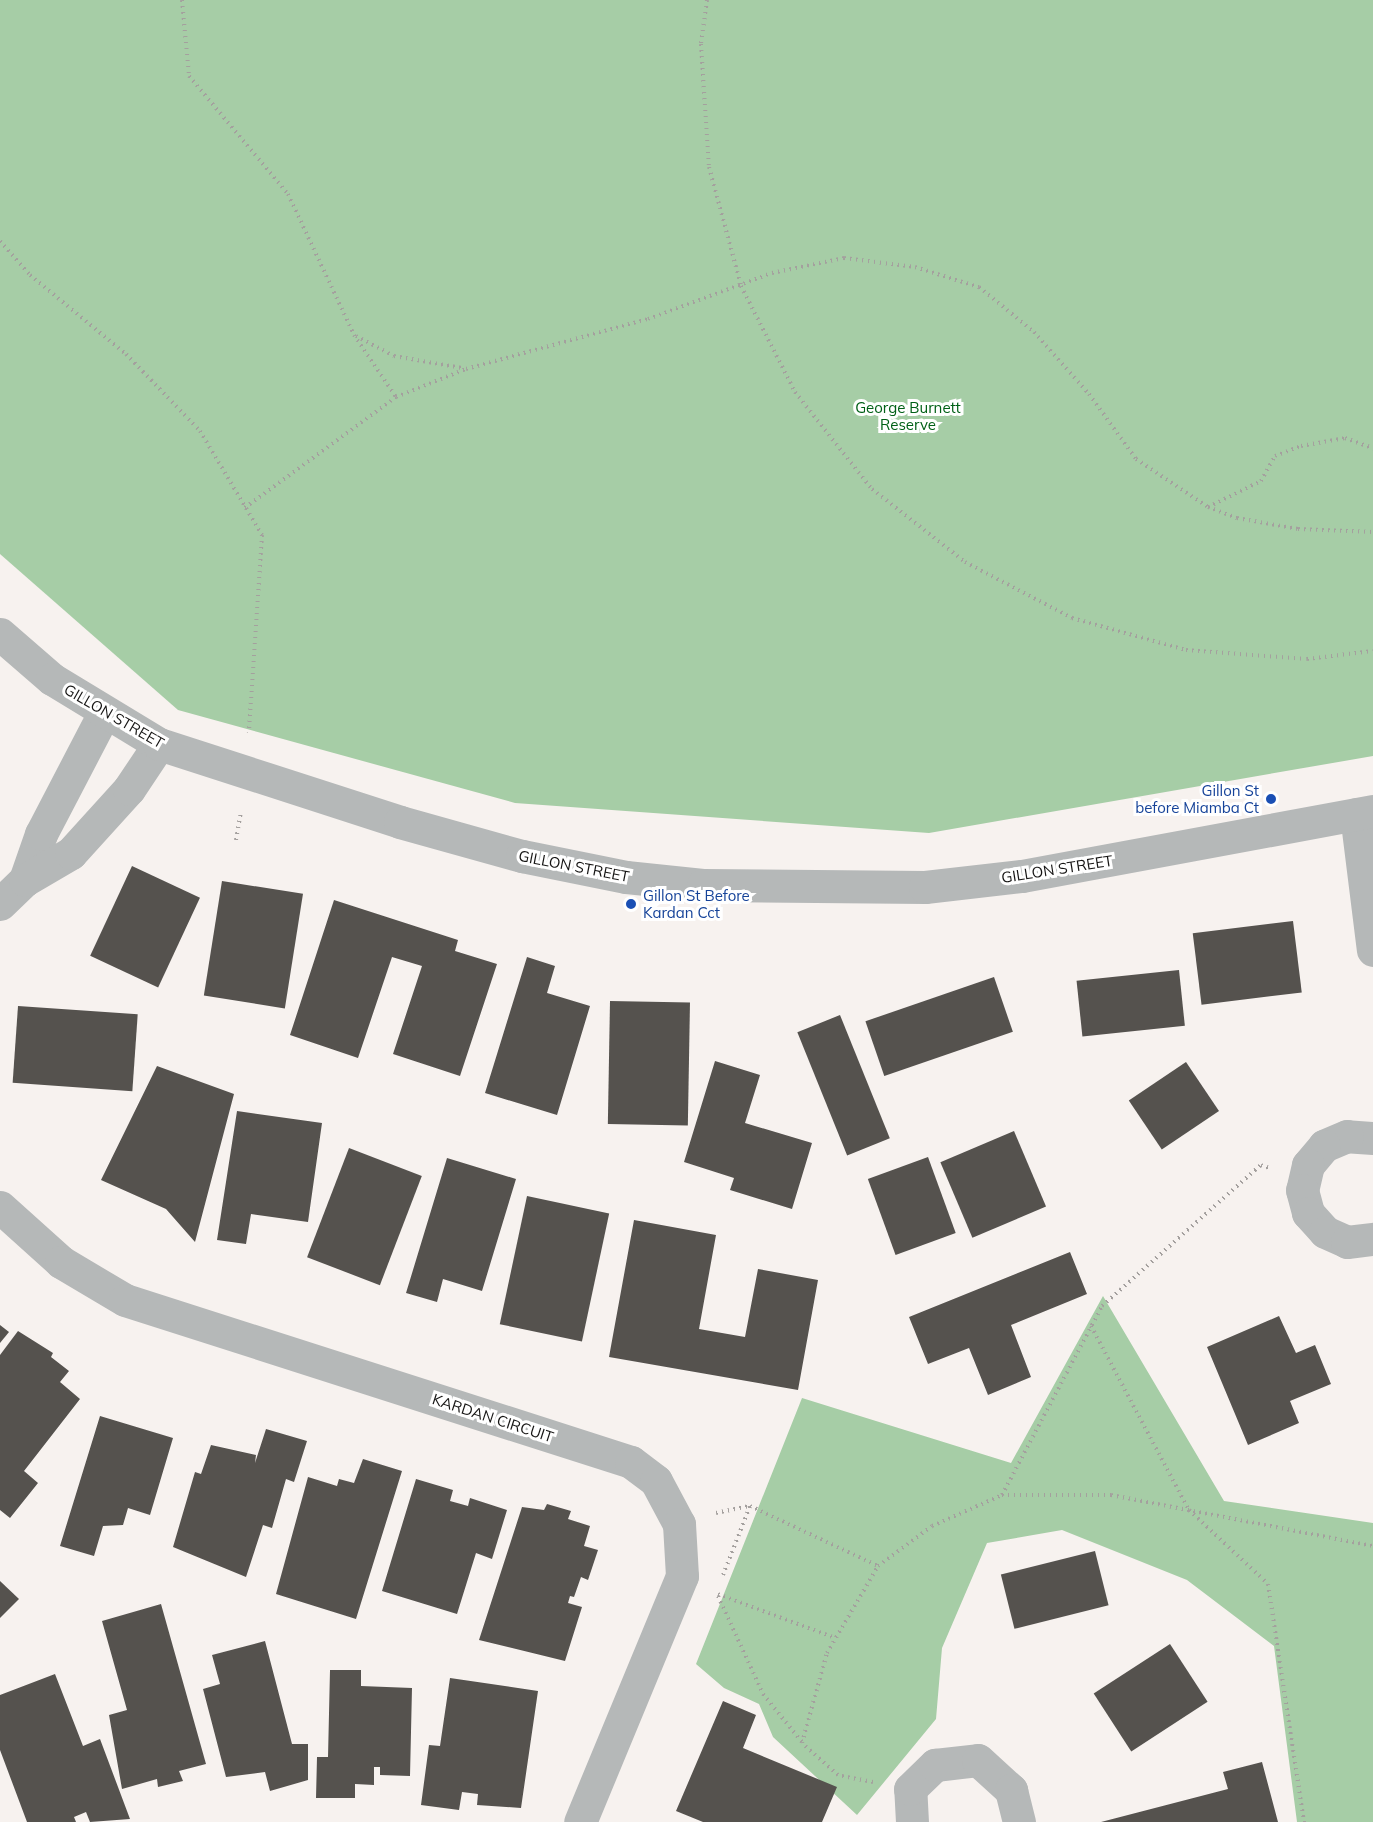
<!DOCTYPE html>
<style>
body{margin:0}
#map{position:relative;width:1373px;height:1822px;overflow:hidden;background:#f7f2ef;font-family:Mulish,sans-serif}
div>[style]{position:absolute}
.green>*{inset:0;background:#a6cda6}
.building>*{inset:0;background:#55524e;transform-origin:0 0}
.path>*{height:4px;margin-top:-2px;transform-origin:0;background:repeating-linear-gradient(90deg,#a4a09e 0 1.5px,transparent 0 6px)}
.minor>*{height:33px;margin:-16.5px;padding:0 16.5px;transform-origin:16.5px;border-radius:16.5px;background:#b5b8b8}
.tertiary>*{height:33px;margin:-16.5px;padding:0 16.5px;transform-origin:16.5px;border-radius:16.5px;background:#b5b8b8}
.dots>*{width:16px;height:16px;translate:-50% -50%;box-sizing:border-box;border:3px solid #fff;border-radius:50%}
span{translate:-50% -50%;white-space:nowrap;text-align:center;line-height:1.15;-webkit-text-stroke:6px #fff;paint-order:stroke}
.park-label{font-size:15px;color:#006016}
.street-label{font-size:15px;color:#151413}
.transit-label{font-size:15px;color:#164399}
.right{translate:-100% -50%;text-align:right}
.left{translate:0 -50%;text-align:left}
</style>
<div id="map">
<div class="green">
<div style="clip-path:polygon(0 0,1373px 0,1373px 756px,929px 833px,515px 803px,178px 710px,0 554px)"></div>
<div style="clip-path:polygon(1103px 1296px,1224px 1501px,1373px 1523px,1373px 1822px,1297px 1822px,1274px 1646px,1187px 1580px,1062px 1530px,987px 1543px,942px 1648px,936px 1719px,857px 1815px,773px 1737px,759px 1704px,724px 1688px,696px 1664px,802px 1398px,1011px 1463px)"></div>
</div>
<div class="building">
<div style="left:132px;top:866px;width:75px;height:99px;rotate:25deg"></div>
<div style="left:222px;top:881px;width:82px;height:116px;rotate:9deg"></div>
<div style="clip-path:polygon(334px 900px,458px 940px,455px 951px,497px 964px,460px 1076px,393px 1054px,422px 966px,392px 957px,358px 1058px,290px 1035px)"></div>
<div style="left:1293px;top:921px;width:72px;height:101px;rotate:83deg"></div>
<div style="clip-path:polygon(527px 957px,555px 966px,547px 993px,590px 1006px,557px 1115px,485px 1093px)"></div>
<div style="left:1179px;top:970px;width:56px;height:103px;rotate:84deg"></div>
<div style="left:994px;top:977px;width:58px;height:136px;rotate:71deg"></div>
<div style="left:610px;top:1001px;width:80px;height:123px;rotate:1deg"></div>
<div style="left:18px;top:1006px;width:120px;height:77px;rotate:4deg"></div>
<div style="left:840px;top:1015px;width:133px;height:46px;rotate:68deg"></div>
<div style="clip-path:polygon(715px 1061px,760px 1075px,745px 1123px,812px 1143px,792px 1209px,730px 1190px,734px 1178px,684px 1162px)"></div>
<div style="left:1186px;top:1062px;width:59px;height:69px;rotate:56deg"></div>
<div style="clip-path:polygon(157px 1066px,234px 1094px,195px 1242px,166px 1209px,101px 1180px)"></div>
<div style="clip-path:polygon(237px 1111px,322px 1123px,308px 1222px,251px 1214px,246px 1244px,217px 1240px)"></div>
<div style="left:1014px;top:1131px;width:82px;height:80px;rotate:67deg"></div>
<div style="left:349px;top:1148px;width:78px;height:117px;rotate:21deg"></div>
<div style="left:928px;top:1157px;width:81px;height:64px;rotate:70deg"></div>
<div style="clip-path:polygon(447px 1158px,516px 1179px,482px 1291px,443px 1279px,437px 1302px,406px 1293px)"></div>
<div style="left:527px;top:1196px;width:84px;height:131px;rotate:12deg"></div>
<div style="clip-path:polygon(634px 1220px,716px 1235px,699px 1329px,745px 1337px,758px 1269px,818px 1280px,798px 1390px,609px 1357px)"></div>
<div style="clip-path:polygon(1070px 1252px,1087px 1294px,1011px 1325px,1031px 1377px,988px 1395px,969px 1348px,928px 1364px,909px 1317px)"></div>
<div style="clip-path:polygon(1279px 1316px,1296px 1353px,1315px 1345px,1331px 1384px,1290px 1401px,1299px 1423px,1248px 1445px,1207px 1347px)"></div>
<div style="clip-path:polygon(0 1325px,9px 1332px,0 1343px)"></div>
<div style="clip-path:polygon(18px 1331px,53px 1353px,51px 1357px,69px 1371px,60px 1382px,80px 1399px,24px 1471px,38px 1483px,10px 1518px,0 1510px,0 1355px)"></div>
<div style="clip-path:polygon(100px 1416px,173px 1438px,150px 1515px,128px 1508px,123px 1525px,103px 1526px,94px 1556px,60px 1546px)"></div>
<div style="clip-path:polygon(266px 1429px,307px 1441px,294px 1482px,286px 1479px,272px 1528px,263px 1525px,246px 1577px,173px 1547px,195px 1472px,201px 1474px,211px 1445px,256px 1455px,255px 1463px)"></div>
<div style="clip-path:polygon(363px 1459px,402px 1471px,356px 1619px,276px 1594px,308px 1477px,337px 1486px,339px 1479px,354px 1483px)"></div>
<div style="clip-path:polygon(416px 1479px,453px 1490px,450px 1501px,468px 1506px,470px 1498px,507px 1510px,492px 1559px,476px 1553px,457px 1614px,382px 1591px)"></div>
<div style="clip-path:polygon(547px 1504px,571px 1511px,568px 1519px,590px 1526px,584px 1546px,598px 1550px,588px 1580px,581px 1577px,574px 1597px,570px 1596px,568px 1603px,582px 1607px,565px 1661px,479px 1640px,522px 1507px,544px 1510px)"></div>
<div style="left:1095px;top:1551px;width:56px;height:97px;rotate:76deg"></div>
<div style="clip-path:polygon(0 1581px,19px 1599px,0 1618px)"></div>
<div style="clip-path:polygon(161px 1604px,206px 1764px,179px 1771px,183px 1781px,158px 1787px,157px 1779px,122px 1789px,109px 1715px,127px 1710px,102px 1621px)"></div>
<div style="clip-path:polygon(265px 1641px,292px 1744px,308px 1744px,308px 1780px,270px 1791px,265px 1772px,226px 1777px,203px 1689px,220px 1684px,212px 1655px)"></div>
<div style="left:1170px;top:1644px;width:69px;height:91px;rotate:57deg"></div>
<div style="clip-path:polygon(330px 1670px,361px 1670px,361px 1686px,412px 1688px,410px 1776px,380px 1775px,380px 1767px,374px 1767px,374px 1785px,355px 1784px,355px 1798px,316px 1798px,317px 1757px,328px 1757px)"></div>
<div style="clip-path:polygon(55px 1674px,83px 1746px,100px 1739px,130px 1819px,90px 1822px,86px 1812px,74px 1817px,76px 1822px,27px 1822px,0 1750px,0 1695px)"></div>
<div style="clip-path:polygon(450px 1678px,538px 1691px,521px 1808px,477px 1805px,478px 1794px,462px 1792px,459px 1810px,421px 1805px,429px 1745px,440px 1746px)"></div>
<div style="clip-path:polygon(723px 1701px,756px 1715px,743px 1748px,837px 1787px,822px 1822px,703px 1822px,676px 1811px)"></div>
<div style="clip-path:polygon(1262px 1762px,1278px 1822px,1101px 1822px,1228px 1789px,1223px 1772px)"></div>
</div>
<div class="path">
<div style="left:182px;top:0;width:76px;rotate:84.7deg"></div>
<div style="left:189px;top:76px;width:154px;rotate:50deg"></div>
<div style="left:288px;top:194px;width:156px;rotate:64.9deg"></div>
<div style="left:354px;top:335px;width:75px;rotate:55.9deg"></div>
<div style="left:396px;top:397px;width:190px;rotate:143.8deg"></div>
<div style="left:707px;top:0;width:44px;rotate:97.8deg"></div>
<div style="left:701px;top:44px;width:123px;rotate:86.3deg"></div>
<div style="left:709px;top:167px;width:123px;rotate:74.9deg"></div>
<div style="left:741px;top:286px;width:119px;rotate:63deg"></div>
<div style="left:795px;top:392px;width:124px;rotate:51.6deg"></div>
<div style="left:872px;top:489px;width:118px;rotate:38.1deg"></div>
<div style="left:965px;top:562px;width:121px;rotate:27.6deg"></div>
<div style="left:1072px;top:618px;width:118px;rotate:15.7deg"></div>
<div style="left:1186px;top:650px;width:121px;rotate:4.3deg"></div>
<div style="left:1307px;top:659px;width:66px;rotate:-6.9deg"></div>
<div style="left:0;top:241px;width:45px;rotate:48.6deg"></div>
<div style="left:30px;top:275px;width:124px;rotate:39.5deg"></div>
<div style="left:126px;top:354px;width:107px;rotate:46.1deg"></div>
<div style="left:200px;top:431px;width:121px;rotate:59.2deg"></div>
<div style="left:262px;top:535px;width:198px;rotate:93.8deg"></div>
<div style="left:356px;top:336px;width:43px;rotate:27.8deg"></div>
<div style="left:394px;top:356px;width:69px;rotate:10deg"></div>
<div style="left:396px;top:397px;width:75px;rotate:-21.8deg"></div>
<div style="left:466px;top:369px;width:189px;rotate:-15.4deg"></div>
<div style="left:648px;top:319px;width:132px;rotate:-20.4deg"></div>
<div style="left:772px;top:273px;width:74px;rotate:-11.8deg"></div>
<div style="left:844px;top:258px;width:72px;rotate:7.2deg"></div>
<div style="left:915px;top:267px;width:67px;rotate:17.4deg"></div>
<div style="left:979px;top:287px;width:71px;rotate:39.3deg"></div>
<div style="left:1034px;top:332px;width:83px;rotate:48.4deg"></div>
<div style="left:1089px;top:394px;width:80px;rotate:54.1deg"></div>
<div style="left:1136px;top:459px;width:87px;rotate:33.7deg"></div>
<div style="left:1208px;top:507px;width:31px;rotate:21deg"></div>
<div style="left:1237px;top:518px;width:62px;rotate:10.2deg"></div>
<div style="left:1298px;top:529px;width:75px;rotate:2.3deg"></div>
<div style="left:1208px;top:507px;width:59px;rotate:-26.1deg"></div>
<div style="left:1261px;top:481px;width:29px;rotate:-61deg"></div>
<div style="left:1275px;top:456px;width:28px;rotate:-21deg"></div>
<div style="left:1301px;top:446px;width:45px;rotate:-10.3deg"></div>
<div style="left:1345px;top:438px;width:30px;rotate:20deg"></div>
<div style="left:236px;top:840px;width:28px;rotate:-80deg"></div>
<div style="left:1091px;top:1326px;width:208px;rotate:62deg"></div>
<div style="left:1189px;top:1510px;width:108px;rotate:43.1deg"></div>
<div style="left:1268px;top:1584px;width:241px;rotate:81.4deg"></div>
<div style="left:1002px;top:1495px;width:214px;rotate:-62.1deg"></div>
<div style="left:1102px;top:1306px;width:213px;rotate:-41.6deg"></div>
<div style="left:1261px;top:1165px;width:9px;rotate:21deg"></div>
<div style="left:716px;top:1513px;width:35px;rotate:-12deg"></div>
<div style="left:750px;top:1506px;width:141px;rotate:25.1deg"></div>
<div style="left:723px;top:1575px;width:74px;rotate:-68.6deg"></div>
<div style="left:718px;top:1594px;width:125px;rotate:20.6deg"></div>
<div style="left:718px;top:1596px;width:108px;rotate:65.3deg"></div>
<div style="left:763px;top:1694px;width:62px;rotate:50.9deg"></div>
<div style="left:873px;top:1782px;width:36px;rotate:-169deg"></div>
<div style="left:838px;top:1775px;width:48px;rotate:-138.4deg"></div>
<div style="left:802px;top:1743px;width:93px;rotate:-74.5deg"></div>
<div style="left:827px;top:1653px;width:101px;rotate:-59.6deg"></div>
<div style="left:878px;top:1566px;width:67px;rotate:-36.5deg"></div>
<div style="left:932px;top:1526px;width:77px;rotate:-23.9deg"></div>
<div style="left:1002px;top:1495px;width:109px"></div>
<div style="left:1111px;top:1495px;width:267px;rotate:11deg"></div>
</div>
<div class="minor">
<div style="left:1356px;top:814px;width:137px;rotate:82.9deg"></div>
<div style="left:25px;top:880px;width:49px;rotate:-70.8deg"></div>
<div style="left:41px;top:834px;width:136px;rotate:-62.5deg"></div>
<div style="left:0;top:904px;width:35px;rotate:-44deg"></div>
<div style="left:25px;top:880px;width:53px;rotate:-30.4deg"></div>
<div style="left:71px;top:853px;width:86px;rotate:-47.8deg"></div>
<div style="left:129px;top:789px;width:54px;rotate:-56.3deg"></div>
<div style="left:1373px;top:1138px;width:26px;rotate:-176deg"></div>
<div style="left:1347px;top:1136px;width:25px;rotate:157deg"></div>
<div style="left:1324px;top:1146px;width:25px;rotate:130deg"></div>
<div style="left:1308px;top:1165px;width:26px;rotate:103deg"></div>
<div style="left:1302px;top:1190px;width:24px;rotate:75deg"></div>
<div style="left:1308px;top:1213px;width:25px;rotate:48deg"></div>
<div style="left:1325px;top:1232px;width:24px;rotate:24deg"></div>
<div style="left:1347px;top:1242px;width:26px;rotate:-7deg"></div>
<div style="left:0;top:1207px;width:82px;rotate:42deg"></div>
<div style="left:61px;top:1262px;width:74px;rotate:30.7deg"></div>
<div style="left:125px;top:1300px;width:531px;rotate:17.75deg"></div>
<div style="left:631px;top:1462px;width:31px;rotate:37deg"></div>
<div style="left:656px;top:1481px;width:49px;rotate:61.9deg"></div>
<div style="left:679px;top:1524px;width:52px;rotate:86.7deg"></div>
<div style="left:682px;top:1576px;width:266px;rotate:112.5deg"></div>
<div style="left:912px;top:1822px;width:33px;rotate:-93deg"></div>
<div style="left:910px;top:1789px;width:35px;rotate:-44deg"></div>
<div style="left:935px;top:1765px;width:43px;rotate:-6.6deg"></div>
<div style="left:978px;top:1760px;width:45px;rotate:42.3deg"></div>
<div style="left:1011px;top:1790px;width:33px;rotate:76deg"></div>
</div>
<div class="tertiary">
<div style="left:0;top:634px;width:69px;rotate:40.9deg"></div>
<div style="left:52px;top:679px;width:125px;rotate:31.3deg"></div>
<div style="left:159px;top:744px;width:253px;rotate:17.9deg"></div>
<div style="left:400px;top:822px;width:127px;rotate:15.6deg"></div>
<div style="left:522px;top:856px;width:106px;rotate:11.4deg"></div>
<div style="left:626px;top:877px;width:77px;rotate:5.9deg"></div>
<div style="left:703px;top:885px;width:222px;rotate:0.5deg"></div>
<div style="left:925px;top:887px;width:98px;rotate:-6.5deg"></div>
<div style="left:1022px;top:876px;width:357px;rotate:-10.5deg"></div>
</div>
<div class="dots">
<div style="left:1271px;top:799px;background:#1a4fb4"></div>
<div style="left:631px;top:904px;background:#1a4fb4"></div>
</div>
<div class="park-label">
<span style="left:908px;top:416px">George Burnett<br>Reserve</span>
</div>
<div class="street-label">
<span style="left:114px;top:716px;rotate:30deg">GILLON STREET</span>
<span style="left:574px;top:866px;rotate:11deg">GILLON STREET</span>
<span style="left:1057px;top:869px;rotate:-9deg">GILLON STREET</span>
<span style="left:493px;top:1418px;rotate:18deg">KARDAN CIRCUIT</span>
</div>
<div class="transit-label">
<span class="right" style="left:1259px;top:799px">Gillon St<br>before Miamba Ct</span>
<span class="left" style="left:643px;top:904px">Gillon St Before<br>Kardan Cct</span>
</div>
</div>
